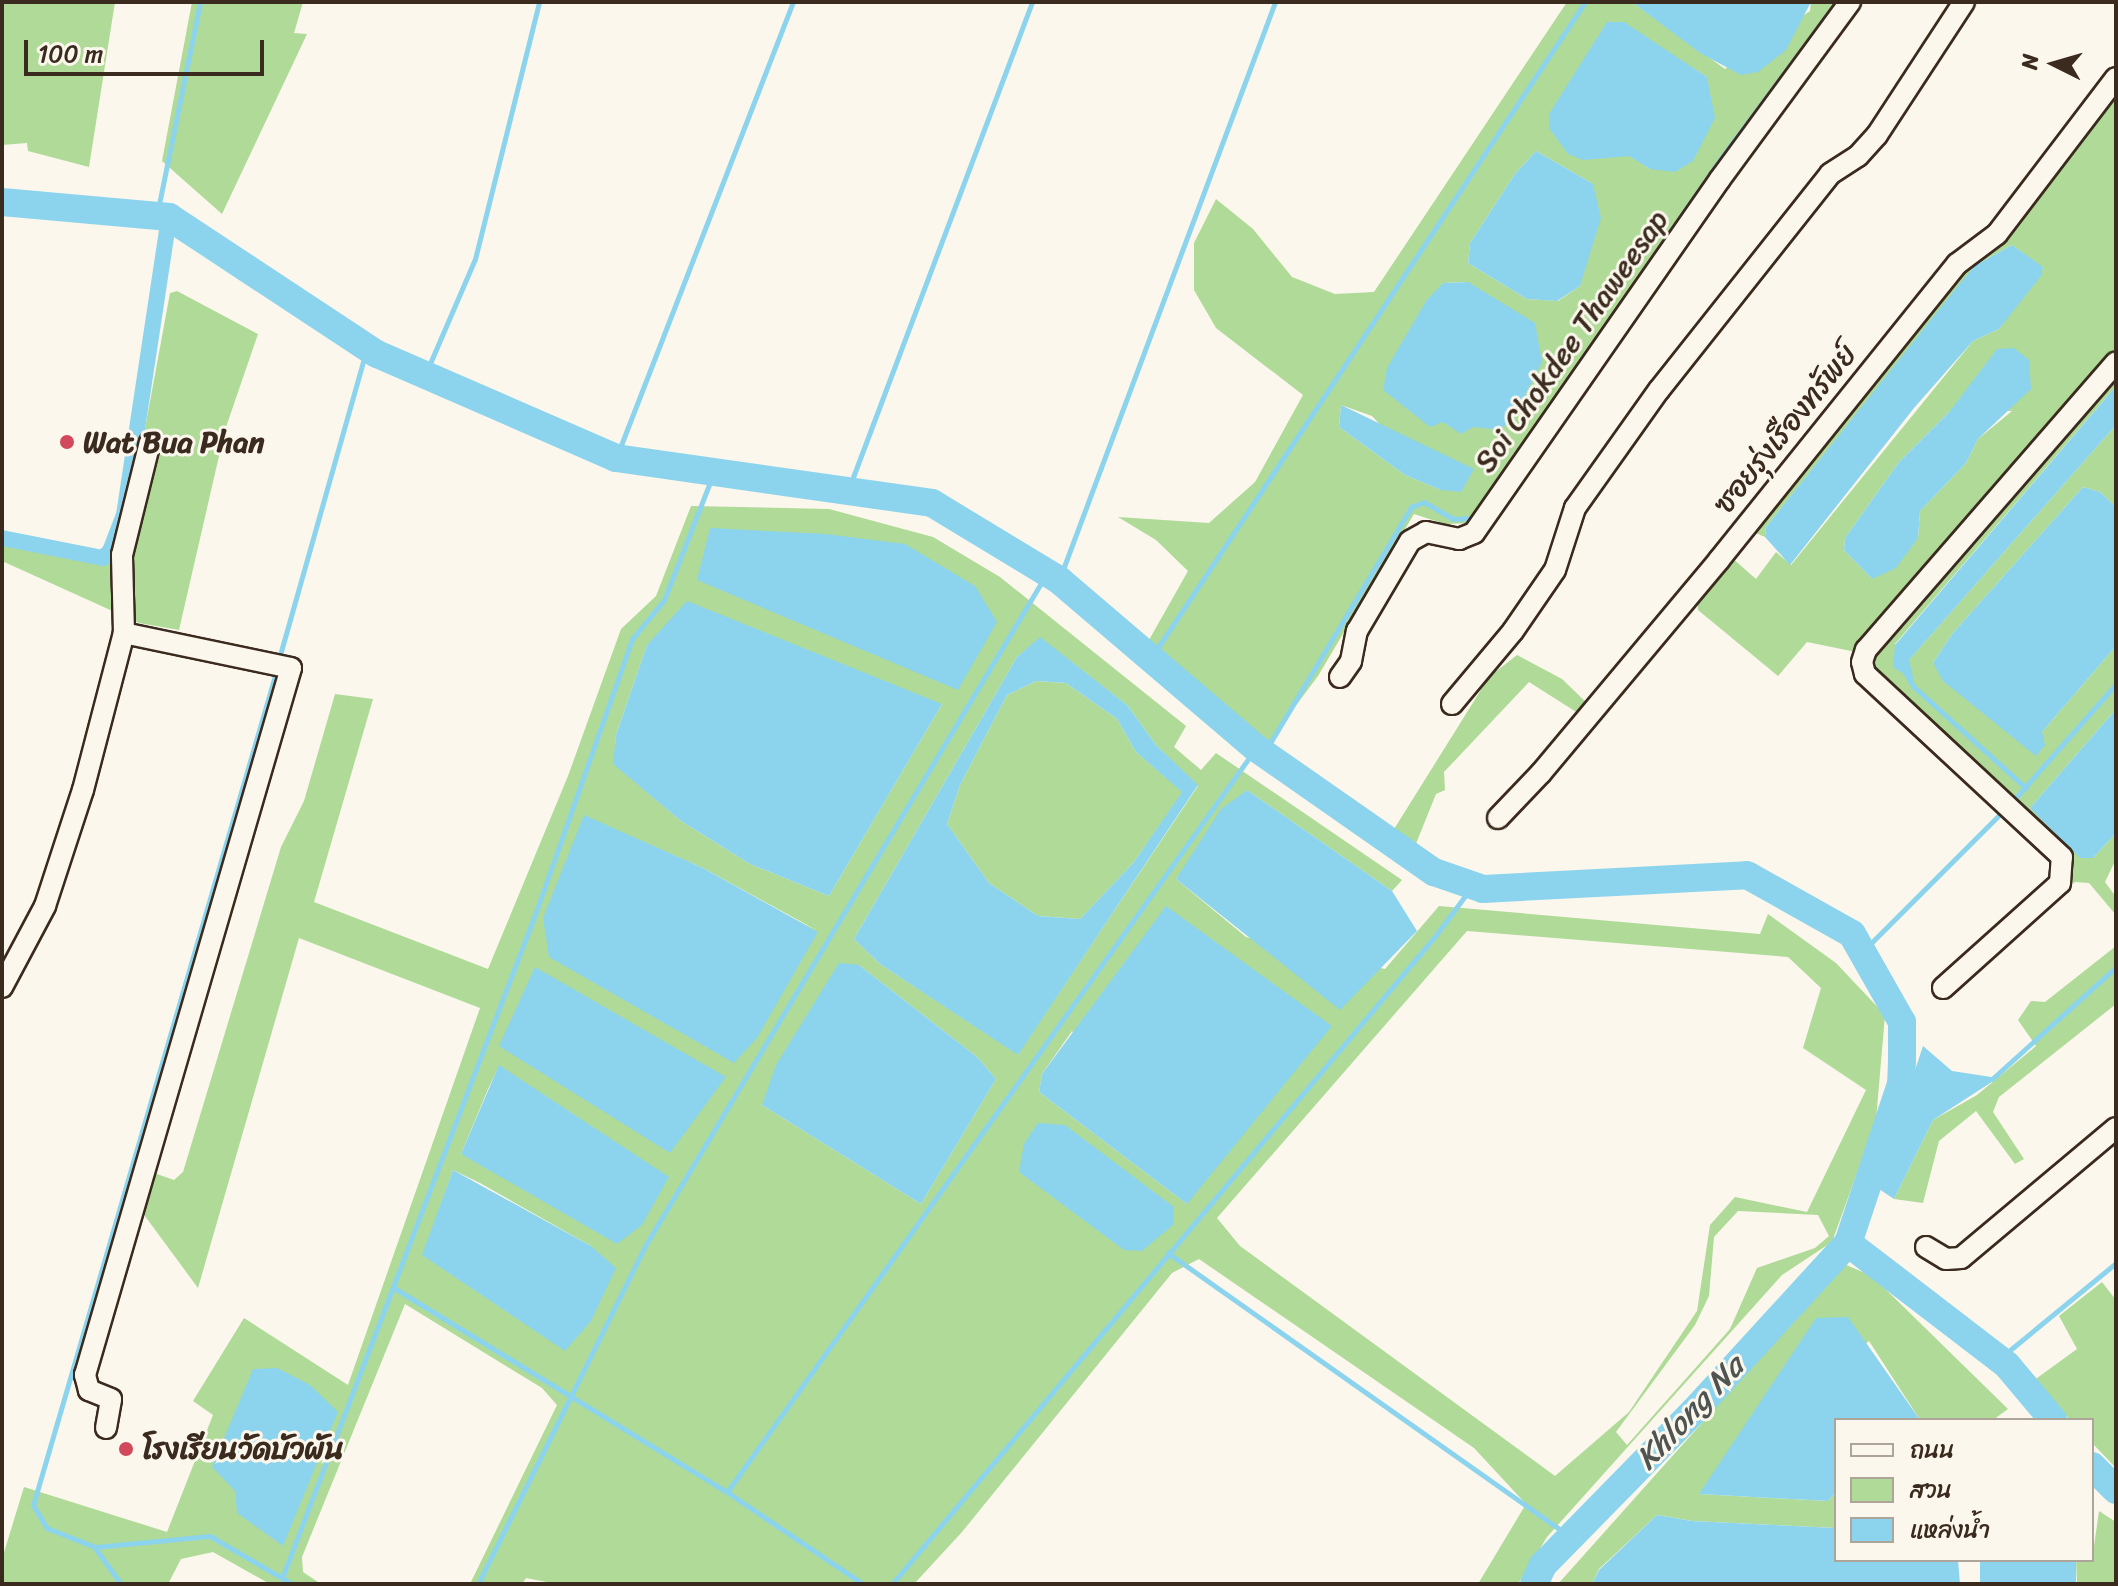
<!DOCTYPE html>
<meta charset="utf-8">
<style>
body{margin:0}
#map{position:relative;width:2118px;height:1586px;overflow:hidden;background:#fbf7ec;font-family:Sriracha,"Playpen Sans Thai",sans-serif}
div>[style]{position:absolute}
.green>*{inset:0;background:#afda98}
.water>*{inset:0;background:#8cd4ed;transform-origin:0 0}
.stream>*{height:5px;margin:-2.5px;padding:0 2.5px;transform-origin:2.5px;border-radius:2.5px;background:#8cd4ed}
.canal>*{height:16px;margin:-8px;padding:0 8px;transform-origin:8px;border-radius:8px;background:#8cd4ed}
.river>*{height:28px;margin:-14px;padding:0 14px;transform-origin:14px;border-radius:14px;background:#8cd4ed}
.roads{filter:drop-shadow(2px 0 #3b2a1e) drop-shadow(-2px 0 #3b2a1e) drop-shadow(0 2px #3b2a1e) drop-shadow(0 -2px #3b2a1e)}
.minor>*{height:20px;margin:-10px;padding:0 10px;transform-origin:10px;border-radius:10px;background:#fbf7ec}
.dots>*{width:22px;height:22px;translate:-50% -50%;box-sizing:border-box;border:4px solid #fbf7ec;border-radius:50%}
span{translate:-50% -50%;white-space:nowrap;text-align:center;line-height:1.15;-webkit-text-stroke:6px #fbf7ec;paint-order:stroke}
.street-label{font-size:30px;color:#3b2a1e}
.poi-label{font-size:30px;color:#3b2a1e;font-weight:700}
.left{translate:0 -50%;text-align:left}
.water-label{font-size:32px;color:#4f5452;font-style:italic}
.frame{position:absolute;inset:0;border:4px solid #3b2a1e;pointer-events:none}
.legend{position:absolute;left:1834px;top:1418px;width:260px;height:144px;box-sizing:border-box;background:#fbf7ec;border:2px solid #aea59a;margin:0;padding:10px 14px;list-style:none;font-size:24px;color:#3b2a1e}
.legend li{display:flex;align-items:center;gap:16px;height:40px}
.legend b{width:40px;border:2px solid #aea59a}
.north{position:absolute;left:2014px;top:24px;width:80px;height:80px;-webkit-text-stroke:6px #fbf7ec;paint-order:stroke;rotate:275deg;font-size:22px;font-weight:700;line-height:32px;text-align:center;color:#3b2a1e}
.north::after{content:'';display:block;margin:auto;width:28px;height:36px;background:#3b2a1e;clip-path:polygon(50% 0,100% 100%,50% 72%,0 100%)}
.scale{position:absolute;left:24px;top:40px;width:240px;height:36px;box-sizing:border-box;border:4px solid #3b2a1e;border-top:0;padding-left:10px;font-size:24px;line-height:28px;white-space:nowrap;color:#3b2a1e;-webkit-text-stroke:6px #fbf7ec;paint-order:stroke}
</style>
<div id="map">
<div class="green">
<div style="clip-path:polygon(2px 2px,115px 2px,89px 167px,28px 151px,27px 143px,2px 145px)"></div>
<div style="clip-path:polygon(192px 2px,303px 2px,294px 33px,307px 34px,222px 214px,162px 161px)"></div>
<div style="clip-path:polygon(evenodd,1567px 2px,1632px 2px,1725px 69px,1810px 11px,1811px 2px,1845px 2px,1474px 523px,1445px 524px,1414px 514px,1318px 676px,1264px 748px,1149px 640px,1188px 571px,1156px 540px,1118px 517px,1209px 523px,1255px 482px,1303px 395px,1216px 328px,1194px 290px,1194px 243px,1216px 199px,1253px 229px,1292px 277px,1335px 294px,1374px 292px,1567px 2px,1671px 54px,1707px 77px,1650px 169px,1630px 156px,1605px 155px,1671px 54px,1567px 2px,1536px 151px,1593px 184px,1580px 286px,1558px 301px,1527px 299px,1468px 263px,1470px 243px,1515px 174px,1536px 151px,1567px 2px,1468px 282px,1461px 434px,1387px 369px,1443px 283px,1468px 282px,1567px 2px,1341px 405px,1372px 416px,1441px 490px,1405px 475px,1339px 427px,1341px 405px)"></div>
<div style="clip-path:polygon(evenodd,2112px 97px,2116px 99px,2116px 351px,1856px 652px,1807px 642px,1778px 676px,1698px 610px,1697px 592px,1731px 557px,1756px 579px,1776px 552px,1791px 565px,1973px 341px,1999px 329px,2043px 268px,2012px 245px,1976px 265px,1766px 527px,1765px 537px,1751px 531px,1772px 497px,2112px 97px,1950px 411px,2012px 411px,1978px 439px,1966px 463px,1920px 511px,1918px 538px,1872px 579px,1844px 550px,1845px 538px,1899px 462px,1950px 411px)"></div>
<div style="clip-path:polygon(177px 291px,258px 334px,225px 430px,179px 630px,139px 623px,2px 561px,2px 545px,105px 565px,103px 550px,117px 542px,139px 461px,170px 293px)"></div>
<div style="clip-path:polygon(2116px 367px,2116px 386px,1895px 644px,1908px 661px,2116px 425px,2116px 507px,2100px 492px,2083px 487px,1952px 634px,1933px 663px,2042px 732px,2116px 646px,2116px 709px,2030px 808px,2093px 858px,2116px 833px,2116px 859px,2105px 882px,2116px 897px,2116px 915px,2089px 883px,2075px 882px,2002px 947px,2053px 877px,2051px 861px,1873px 670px,1870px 657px)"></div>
<div style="clip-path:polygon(evenodd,691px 506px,829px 509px,933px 537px,1000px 577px,1186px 726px,1174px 747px,1201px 770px,1216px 753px,1402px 880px,1392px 891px,1247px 790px,1176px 879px,1246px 937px,1385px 969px,1439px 906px,1760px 934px,1768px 914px,1836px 963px,1885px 1015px,1876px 1120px,1832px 1242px,1782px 1275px,1547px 1537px,1518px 1584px,1478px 1584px,1526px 1504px,1474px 1448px,1199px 1259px,1172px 1273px,962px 1532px,914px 1584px,557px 1584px,526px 1578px,522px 1584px,470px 1584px,557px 1405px,542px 1388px,405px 1304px,302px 1557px,303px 1572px,321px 1584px,270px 1584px,213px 1552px,181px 1559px,168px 1584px,2px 1584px,2px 1559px,24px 1487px,167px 1532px,213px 1415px,193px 1401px,244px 1318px,348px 1385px,480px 1008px,299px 938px,198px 1288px,142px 1212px,154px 1173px,174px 1180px,183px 1172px,281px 847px,304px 801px,335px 694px,373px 699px,314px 902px,488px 969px,568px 776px,621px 629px,656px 596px,691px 506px,1040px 638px,1127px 705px,1156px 745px,1198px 786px,1018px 1054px,880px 964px,854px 939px,1017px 657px,1040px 638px,691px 506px,647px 645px,942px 704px,829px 896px,750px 864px,681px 821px,614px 764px,616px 735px,647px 645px,691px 506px,584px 816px,703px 868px,818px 931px,584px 816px,691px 506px,1467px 931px,1788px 957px,1821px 988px,1803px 1048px,1866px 1090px,1807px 1212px,1735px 1197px,1710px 1225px,1697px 1311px,1629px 1412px,1555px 1476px,1240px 1246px,1217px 1218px,1467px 931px,691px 506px,859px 965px,977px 1057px,996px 1079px,921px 1204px,762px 1105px,859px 965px,691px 506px,1072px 1031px,1187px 1204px,1039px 1092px,1042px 1074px,1072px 1031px,691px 506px,499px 1066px,579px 1118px,461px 1154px,488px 1089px,499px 1066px,691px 506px,453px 1170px,480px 1183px,591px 1246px,423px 1255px,453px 1170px,691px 506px,1738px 1211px,1818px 1215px,1829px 1236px,1815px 1248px,1757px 1268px,1730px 1329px,1627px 1445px,1616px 1432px,1695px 1325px,1709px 1296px,1714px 1237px,1738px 1211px)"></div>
<div style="clip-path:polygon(1517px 655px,1562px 679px,1590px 706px,1581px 715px,1529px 682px,1444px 772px,1445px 790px,1436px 794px,1413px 851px,1391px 834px,1489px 677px)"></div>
<div style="clip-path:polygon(1036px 681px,1066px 683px,1117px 719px,1136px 752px,1183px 792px,1134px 862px,1080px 919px,1038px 916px,989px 883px,947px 824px,960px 785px,1007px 695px)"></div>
<div style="clip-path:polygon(2116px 946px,2116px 1004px,1999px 1097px,1993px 1112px,2024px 1159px,2015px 1164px,1976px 1111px,1939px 1141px,1923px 1203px,1894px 1199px,1933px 1120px,1977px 1095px,2036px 1046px,2018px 1020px,2031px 1001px,2045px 1002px)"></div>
<div style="clip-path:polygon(1844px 1264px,1872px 1276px,2008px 1409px,1993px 1420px,1920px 1420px,1869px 1341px,1699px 1494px,1828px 1501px,1836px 1492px,1836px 1528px,1692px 1521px,1657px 1515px,1599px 1569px,1592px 1584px,1558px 1584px)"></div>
<div style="clip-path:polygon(2102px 1282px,2116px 1300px,2116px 1468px,2092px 1443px,2092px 1420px,2070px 1420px,2033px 1381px,2077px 1349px,2059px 1316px)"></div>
<div style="clip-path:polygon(2099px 1511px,2116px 1522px,2116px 1584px,2077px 1584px,2076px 1560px,2092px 1560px)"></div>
</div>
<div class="water">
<div style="clip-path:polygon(1632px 2px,1811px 2px,1786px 50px,1758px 72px,1741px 75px,1700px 53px)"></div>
<div style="clip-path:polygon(1607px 22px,1624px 22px,1707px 77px,1715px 118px,1693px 161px,1675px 172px,1650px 169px,1629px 156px,1583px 160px,1568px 154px,1549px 128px,1549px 114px)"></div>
<div style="clip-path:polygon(1536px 151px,1593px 184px,1601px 218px,1580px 286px,1557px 301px,1527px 299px,1468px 263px,1470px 243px,1515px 174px)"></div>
<div style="clip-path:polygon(2012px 245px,2043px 267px,2041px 276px,1999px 329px,1973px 341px,1914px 408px,1790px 565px,1765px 537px,1766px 527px,1961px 282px,1976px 265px)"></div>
<div style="clip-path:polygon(1468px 282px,1535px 323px,1542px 362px,1516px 413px,1501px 430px,1473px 427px,1461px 434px,1443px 422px,1430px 427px,1383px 390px,1387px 368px,1426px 301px,1443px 283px)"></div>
<div style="clip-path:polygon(2014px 348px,2029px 360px,2031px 389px,1978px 439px,1966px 463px,1920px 511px,1918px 538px,1896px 568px,1872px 579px,1844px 550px,1845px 538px,1899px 462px,1950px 411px,1997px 349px)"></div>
<div style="clip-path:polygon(2116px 386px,2116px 425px,1909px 660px,1914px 681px,1893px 667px,1895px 645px)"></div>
<div style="clip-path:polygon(1341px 405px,1474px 469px,1461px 492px,1441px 490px,1405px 475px,1339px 427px)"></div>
<div style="clip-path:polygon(2083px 487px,2100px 492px,2116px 507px,2116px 646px,2042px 732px,2045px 745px,2036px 756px,1943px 681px,1933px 663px,1952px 634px)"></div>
<div style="clip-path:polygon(710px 528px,825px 534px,905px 544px,975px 586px,997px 622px,958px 690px,697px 580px)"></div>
<div style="clip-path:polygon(687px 601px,942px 704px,829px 896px,750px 864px,681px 821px,613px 764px,616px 735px,647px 645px)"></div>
<div style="clip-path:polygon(evenodd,1040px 637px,1127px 705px,1156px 745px,1198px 785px,1018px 1055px,880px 964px,854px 939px,1017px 657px,1040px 637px,1036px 681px,1066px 683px,1117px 719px,1136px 752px,1182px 792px,1134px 862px,1080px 919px,1038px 916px,989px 883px,947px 824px,960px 785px,1007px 695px,1036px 681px)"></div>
<div style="clip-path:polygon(2116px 709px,2116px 833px,2093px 858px,2080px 858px,2030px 808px)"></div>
<div style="clip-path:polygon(1247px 790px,1392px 891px,1417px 931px,1340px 1010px,1176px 879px,1221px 809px)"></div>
<div style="clip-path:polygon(584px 815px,703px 868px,818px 932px,757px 1038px,734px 1063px,549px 957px,543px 918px)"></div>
<div style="clip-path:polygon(1166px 906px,1332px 1026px,1187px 1204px,1039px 1092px,1042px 1074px)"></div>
<div style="clip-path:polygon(839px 963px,859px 965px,977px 1057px,996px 1079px,921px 1204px,762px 1105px,776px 1065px)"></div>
<div style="clip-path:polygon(535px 967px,726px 1077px,670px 1153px,499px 1046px)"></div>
<div style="clip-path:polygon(1923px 1046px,1952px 1071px,1998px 1078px,1933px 1120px,1894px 1199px,1876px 1187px)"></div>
<div style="clip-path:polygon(499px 1065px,669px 1177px,642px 1225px,617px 1244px,461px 1154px)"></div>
<div style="clip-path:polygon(1038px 1123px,1065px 1125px,1174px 1207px,1173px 1225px,1142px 1251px,1124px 1250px,1019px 1172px,1024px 1144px)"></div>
<div style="clip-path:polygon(453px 1170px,591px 1246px,616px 1268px,591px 1321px,565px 1351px,422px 1255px)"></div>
<div style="clip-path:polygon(1848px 1317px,1920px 1420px,1836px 1420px,1836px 1492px,1828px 1501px,1699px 1494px,1816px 1318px)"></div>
<div style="clip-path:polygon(277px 1368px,310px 1385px,338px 1412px,283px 1546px,237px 1513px,235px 1491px,212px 1467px,253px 1369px)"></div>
<div style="clip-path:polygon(1657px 1515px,1692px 1521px,1836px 1528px,1836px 1560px,1958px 1560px,1960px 1584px,1592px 1584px,1599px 1570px)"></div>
<div style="left:1980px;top:1560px;width:96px;height:24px"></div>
</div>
<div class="stream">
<div style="left:157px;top:214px;width:216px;rotate:-78.5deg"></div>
<div style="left:425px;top:375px;width:126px;rotate:-66.7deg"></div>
<div style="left:475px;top:259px;width:265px;rotate:-76deg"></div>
<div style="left:1567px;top:382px;width:272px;rotate:-55.5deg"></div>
<div style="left:1721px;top:158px;width:194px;rotate:-53.4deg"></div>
<div style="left:616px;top:458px;width:489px;rotate:-68.8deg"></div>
<div style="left:847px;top:493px;width:525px;rotate:-69.35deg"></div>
<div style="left:1059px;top:580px;width:617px;rotate:-69.51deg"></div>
<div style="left:1151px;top:658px;width:787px;rotate:-56.51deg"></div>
<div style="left:278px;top:662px;width:327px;rotate:-74.2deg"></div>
<div style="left:276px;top:672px;width:868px;rotate:106.26deg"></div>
<div style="left:33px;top:1505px;width:27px;rotate:59deg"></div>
<div style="left:47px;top:1528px;width:52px;rotate:21.6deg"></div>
<div style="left:95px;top:1547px;width:116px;rotate:-5.5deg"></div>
<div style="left:210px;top:1536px;width:95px;rotate:30.3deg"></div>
<div style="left:1905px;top:672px;width:16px;rotate:60deg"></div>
<div style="left:1913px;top:686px;width:152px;rotate:42.1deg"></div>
<div style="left:1264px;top:753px;width:287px;rotate:-59.1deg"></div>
<div style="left:1411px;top:507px;width:14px;rotate:-21deg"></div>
<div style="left:1424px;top:502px;width:34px;rotate:30deg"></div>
<div style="left:1454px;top:519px;width:17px;rotate:-3deg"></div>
<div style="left:1471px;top:518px;width:21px;rotate:-51deg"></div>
<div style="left:2011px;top:803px;width:159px;rotate:-48.6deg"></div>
<div style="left:1865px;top:949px;width:197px;rotate:-45deg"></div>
<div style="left:1992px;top:1079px;width:167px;rotate:-42.1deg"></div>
<div style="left:1901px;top:1084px;width:13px;rotate:9deg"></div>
<div style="left:1168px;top:1253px;width:492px;rotate:35.2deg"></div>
<div style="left:394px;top:1288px;width:391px;rotate:31.5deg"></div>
<div style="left:727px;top:1492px;width:164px;rotate:34.1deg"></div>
<div style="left:1999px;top:1359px;width:151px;rotate:-39.4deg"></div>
<div style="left:727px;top:1492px;width:913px;rotate:-54.59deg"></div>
<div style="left:95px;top:1548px;width:44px;rotate:54.2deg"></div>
<div style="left:282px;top:1578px;width:716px;rotate:-69.13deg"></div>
<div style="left:537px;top:909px;width:286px;rotate:-70.6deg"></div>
<div style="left:632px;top:639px;width:50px;rotate:-50.6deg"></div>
<div style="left:664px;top:600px;width:135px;rotate:-68.7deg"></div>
<div style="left:478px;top:1584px;width:377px;rotate:-63.7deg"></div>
<div style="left:645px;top:1246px;width:784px;rotate:-59.15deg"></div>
<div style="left:892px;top:1584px;width:847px;rotate:-50.03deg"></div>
<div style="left:1436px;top:935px;width:62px;rotate:-53.5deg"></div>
</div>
<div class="canal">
<div style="left:2px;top:538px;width:103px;rotate:11.2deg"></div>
<div style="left:103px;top:558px;width:10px;rotate:-45deg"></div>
<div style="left:110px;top:551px;width:39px;rotate:-69deg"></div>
<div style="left:124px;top:515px;width:301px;rotate:-81.4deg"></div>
</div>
<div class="river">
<div style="left:2px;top:202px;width:168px;rotate:5.1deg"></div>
<div style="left:169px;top:217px;width:249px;rotate:33.4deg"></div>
<div style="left:377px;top:354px;width:261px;rotate:23.5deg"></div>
<div style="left:616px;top:458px;width:319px;rotate:8.1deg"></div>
<div style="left:932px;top:503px;width:149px;rotate:31.2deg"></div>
<div style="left:1059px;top:580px;width:259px;rotate:40.5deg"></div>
<div style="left:1256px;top:748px;width:217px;rotate:34.9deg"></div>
<div style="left:1434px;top:872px;width:52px;rotate:19.1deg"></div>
<div style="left:1483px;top:889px;width:264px;rotate:-3deg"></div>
<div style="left:1747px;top:875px;width:120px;rotate:29.3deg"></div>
<div style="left:1852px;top:934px;width:101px;rotate:60.4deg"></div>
<div style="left:1902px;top:1022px;width:38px;rotate:90deg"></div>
<div style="left:1902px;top:1060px;width:24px;rotate:92deg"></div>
<div style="left:1901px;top:1084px;width:168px;rotate:108.4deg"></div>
<div style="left:1848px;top:1243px;width:228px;rotate:132.5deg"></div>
<div style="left:1694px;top:1411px;width:216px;rotate:134.4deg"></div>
<div style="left:1543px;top:1565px;width:21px;rotate:115deg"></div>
<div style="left:1848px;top:1243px;width:200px;rotate:37.5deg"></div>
<div style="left:2007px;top:1365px;width:72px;rotate:50.1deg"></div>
<div style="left:2092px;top:1466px;width:34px;rotate:45deg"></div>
</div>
<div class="roads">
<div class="minor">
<div style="left:1340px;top:677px;width:19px;rotate:-55deg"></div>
<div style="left:1351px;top:661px;width:31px;rotate:-79deg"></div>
<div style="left:1357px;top:631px;width:104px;rotate:-59.5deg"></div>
<div style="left:1410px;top:541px;width:18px;rotate:-29deg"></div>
<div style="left:1426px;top:532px;width:34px;rotate:12deg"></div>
<div style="left:1459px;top:539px;width:16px;rotate:-22deg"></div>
<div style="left:1474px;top:533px;width:431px;rotate:-55.2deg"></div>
<div style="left:1720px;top:179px;width:220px;rotate:-53.7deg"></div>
<div style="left:1452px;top:704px;width:95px;rotate:-50.1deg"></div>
<div style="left:1513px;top:631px;width:74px;rotate:-55.5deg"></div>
<div style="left:1555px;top:570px;width:65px;rotate:-72.1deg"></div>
<div style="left:1575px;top:508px;width:145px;rotate:-54.6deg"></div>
<div style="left:1659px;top:390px;width:275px;rotate:-51.6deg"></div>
<div style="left:1830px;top:174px;width:33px;rotate:-33deg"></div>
<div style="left:1858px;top:156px;width:28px;rotate:-48deg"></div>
<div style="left:1877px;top:135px;width:159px;rotate:-56.8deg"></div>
<div style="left:1498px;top:818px;width:62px;rotate:-46.3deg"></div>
<div style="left:1541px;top:773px;width:278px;rotate:-50.1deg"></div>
<div style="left:1719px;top:560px;width:380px;rotate:-51.2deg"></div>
<div style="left:1957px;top:264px;width:50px;rotate:-36.9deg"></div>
<div style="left:1997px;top:234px;width:196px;rotate:-52.7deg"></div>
<div style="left:2px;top:987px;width:92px;rotate:-62deg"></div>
<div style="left:45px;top:906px;width:122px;rotate:-71.9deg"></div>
<div style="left:83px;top:790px;width:162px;rotate:-75.4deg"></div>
<div style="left:124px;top:633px;width:78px;rotate:-91.5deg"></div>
<div style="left:122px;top:555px;width:116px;rotate:-76.1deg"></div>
<div style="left:1943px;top:988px;width:157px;rotate:-41.9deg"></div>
<div style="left:2060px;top:883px;width:26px;rotate:-86deg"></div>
<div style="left:2062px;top:857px;width:269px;rotate:-137.1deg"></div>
<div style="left:1865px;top:674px;width:12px;rotate:-104deg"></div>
<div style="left:1862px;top:662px;width:13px;rotate:-72deg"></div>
<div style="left:1866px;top:650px;width:381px;rotate:-49deg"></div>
<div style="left:1926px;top:1247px;width:23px;rotate:31deg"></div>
<div style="left:1946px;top:1259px;width:15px;rotate:-4deg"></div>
<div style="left:1961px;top:1258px;width:202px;rotate:-40deg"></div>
<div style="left:106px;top:1428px;width:29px;rotate:-80deg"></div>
<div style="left:111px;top:1399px;width:24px;rotate:-158deg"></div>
<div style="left:89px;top:1390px;width:16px;rotate:-105deg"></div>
<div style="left:85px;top:1375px;width:736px;rotate:-73.76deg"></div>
<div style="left:291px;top:668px;width:171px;rotate:-168.2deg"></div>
</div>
</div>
<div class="dots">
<div style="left:67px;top:442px;background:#d1495b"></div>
<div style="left:126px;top:1449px;background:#d1495b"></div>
</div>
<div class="street-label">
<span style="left:1571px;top:341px;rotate:-55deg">Soi Chokdee Thaweesap</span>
<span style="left:1785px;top:429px;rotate:-51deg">ซอยรุ่งเรืองทรัพย์</span>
</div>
<div class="poi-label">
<span class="left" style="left:83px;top:442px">Wat Bua Phan</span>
<span class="left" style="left:142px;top:1449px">โรงเรียนวัดบัวผัน</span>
</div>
<div class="water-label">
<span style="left:1690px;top:1413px;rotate:-47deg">Khlong Na</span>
</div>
<div class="frame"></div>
<ul class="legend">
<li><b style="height:10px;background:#fbf7ec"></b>ถนน</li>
<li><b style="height:22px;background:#afda98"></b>สวน</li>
<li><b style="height:22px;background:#8cd4ed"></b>แหล่งน้ำ</li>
</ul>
<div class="north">N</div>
<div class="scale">100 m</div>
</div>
